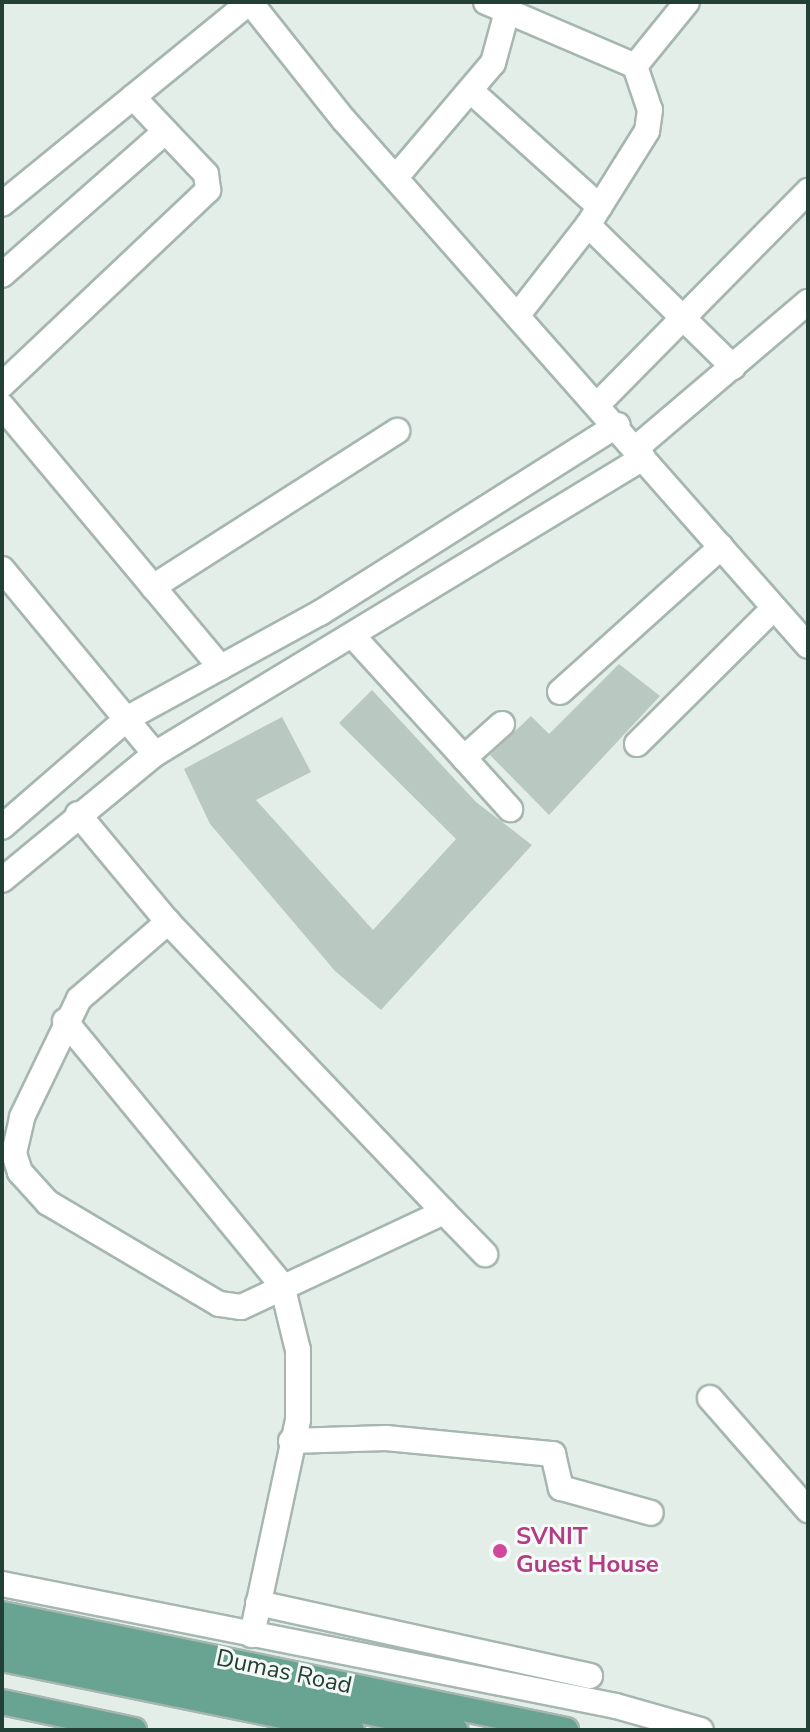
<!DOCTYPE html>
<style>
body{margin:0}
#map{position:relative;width:810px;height:1732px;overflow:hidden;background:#e4eee9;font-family:"Nunito Sans",sans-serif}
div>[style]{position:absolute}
.building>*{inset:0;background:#b9c9c2}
.roads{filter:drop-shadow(2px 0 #a6b6b0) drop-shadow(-2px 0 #a6b6b0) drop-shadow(0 2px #a6b6b0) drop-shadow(0 -2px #a6b6b0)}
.minor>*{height:24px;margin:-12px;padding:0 12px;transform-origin:12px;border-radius:12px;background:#fff}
.major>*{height:24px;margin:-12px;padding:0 12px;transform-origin:12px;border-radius:12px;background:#69a391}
.dots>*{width:22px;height:22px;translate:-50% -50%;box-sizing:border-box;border:4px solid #f5faf7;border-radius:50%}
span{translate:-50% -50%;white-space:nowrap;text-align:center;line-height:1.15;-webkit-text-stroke:6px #f5faf7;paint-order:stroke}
.hotel-label{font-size:24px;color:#b23c85;font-weight:700}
.left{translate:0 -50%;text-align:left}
.street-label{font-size:24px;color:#234037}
.frame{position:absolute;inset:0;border:4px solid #234037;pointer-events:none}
</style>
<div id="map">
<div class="building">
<div style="clip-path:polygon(619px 664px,660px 696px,549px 815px,490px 755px,531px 716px,549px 734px)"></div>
<div style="clip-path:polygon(372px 690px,476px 802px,532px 845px,381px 1010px,335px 971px,210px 824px,184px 769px,282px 717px,311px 772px,256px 800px,373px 930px,456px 839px,339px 723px)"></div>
</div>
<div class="roads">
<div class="minor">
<div style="left:250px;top:2px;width:151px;rotate:51.5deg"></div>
<div style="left:344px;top:120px;width:701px;rotate:48.58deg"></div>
<div style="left:486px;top:2px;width:162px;rotate:23.2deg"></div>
<div style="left:635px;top:66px;width:46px;rotate:71.2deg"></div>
<div style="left:650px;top:110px;width:21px;rotate:98deg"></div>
<div style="left:647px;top:131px;width:111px;rotate:122.1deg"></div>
<div style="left:588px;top:225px;width:115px;rotate:128deg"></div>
<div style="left:635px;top:66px;width:82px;rotate:-50.9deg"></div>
<div style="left:471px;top:91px;width:173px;rotate:42deg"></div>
<div style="left:397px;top:176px;width:148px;rotate:-49.7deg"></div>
<div style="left:493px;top:63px;width:57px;rotate:-74.7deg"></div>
<div style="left:2px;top:204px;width:320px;rotate:-39.2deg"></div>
<div style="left:588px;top:225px;width:203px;rotate:44.4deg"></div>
<div style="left:2px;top:275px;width:217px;rotate:-41.3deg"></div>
<div style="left:2px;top:385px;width:284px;rotate:-43.4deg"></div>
<div style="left:208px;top:190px;width:16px;rotate:-97deg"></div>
<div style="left:206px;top:174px;width:106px;rotate:-133.5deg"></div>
<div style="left:599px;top:403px;width:298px;rotate:-45.4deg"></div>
<div style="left:2px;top:406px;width:341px;rotate:50.1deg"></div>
<div style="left:635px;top:449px;width:227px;rotate:-40.4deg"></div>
<div style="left:2px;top:569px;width:240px;rotate:50.4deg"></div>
<div style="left:153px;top:587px;width:290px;rotate:-32.6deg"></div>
<div style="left:353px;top:636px;width:165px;rotate:47.7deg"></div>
<div style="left:464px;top:758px;width:51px;rotate:-41.8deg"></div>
<div style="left:560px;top:692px;width:217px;rotate:-42deg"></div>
<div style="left:637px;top:744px;width:193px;rotate:-44.8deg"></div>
<div style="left:464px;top:758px;width:69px;rotate:48deg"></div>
<div style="left:78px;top:814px;width:141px;rotate:50.2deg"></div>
<div style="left:168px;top:922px;width:400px;rotate:46.4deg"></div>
<div style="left:444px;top:1212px;width:224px;rotate:154.9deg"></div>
<div style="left:241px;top:1307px;width:22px;rotate:-172deg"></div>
<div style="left:219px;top:1304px;width:199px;rotate:-149.4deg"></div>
<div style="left:48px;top:1203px;width:42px;rotate:-132.1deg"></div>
<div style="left:20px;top:1172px;width:20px;rotate:-108deg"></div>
<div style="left:14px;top:1153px;width:37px;rotate:-77deg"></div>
<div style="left:22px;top:1117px;width:131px;rotate:-64.2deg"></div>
<div style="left:79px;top:999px;width:118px;rotate:-40.9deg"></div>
<div style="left:2px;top:827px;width:167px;rotate:-40.9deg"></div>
<div style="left:128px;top:718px;width:219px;rotate:-28.7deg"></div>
<div style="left:320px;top:613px;width:352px;rotate:-32.3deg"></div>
<div style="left:2px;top:880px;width:198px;rotate:-39.5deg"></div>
<div style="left:155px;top:754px;width:571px;rotate:-31.24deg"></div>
<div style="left:65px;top:1021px;width:342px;rotate:50.6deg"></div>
<div style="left:282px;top:1285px;width:67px;rotate:76.2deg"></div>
<div style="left:298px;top:1350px;width:70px;rotate:90deg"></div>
<div style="left:298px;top:1420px;width:220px;rotate:102.1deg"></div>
<div style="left:444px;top:1212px;width:59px;rotate:45.7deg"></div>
<div style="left:710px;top:1398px;width:149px;rotate:48.8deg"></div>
<div style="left:291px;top:1441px;width:95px;rotate:-1.8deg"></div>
<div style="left:386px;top:1438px;width:168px;rotate:5.5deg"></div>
<div style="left:553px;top:1454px;width:35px;rotate:77deg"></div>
<div style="left:561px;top:1488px;width:93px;rotate:15.5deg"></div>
<div style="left:2px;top:1584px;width:626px;rotate:11.24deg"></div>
<div style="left:616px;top:1706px;width:88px;rotate:15.8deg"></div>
<div style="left:258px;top:1603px;width:340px;rotate:12.4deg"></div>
</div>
<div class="major">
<div style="left:2px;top:1614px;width:576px;rotate:11.62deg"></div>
<div style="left:2px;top:1638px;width:463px;rotate:11.5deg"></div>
<div style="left:2px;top:1659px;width:357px;rotate:11.5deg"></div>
<div style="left:2px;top:1702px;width:135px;rotate:12deg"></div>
</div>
</div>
<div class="dots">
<div style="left:500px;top:1551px;background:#d1479c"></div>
</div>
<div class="hotel-label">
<span class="left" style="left:516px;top:1551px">SVNIT<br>Guest House</span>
</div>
<div class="street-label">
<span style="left:284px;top:1672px;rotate:12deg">Dumas Road</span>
</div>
<div class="frame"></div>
</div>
